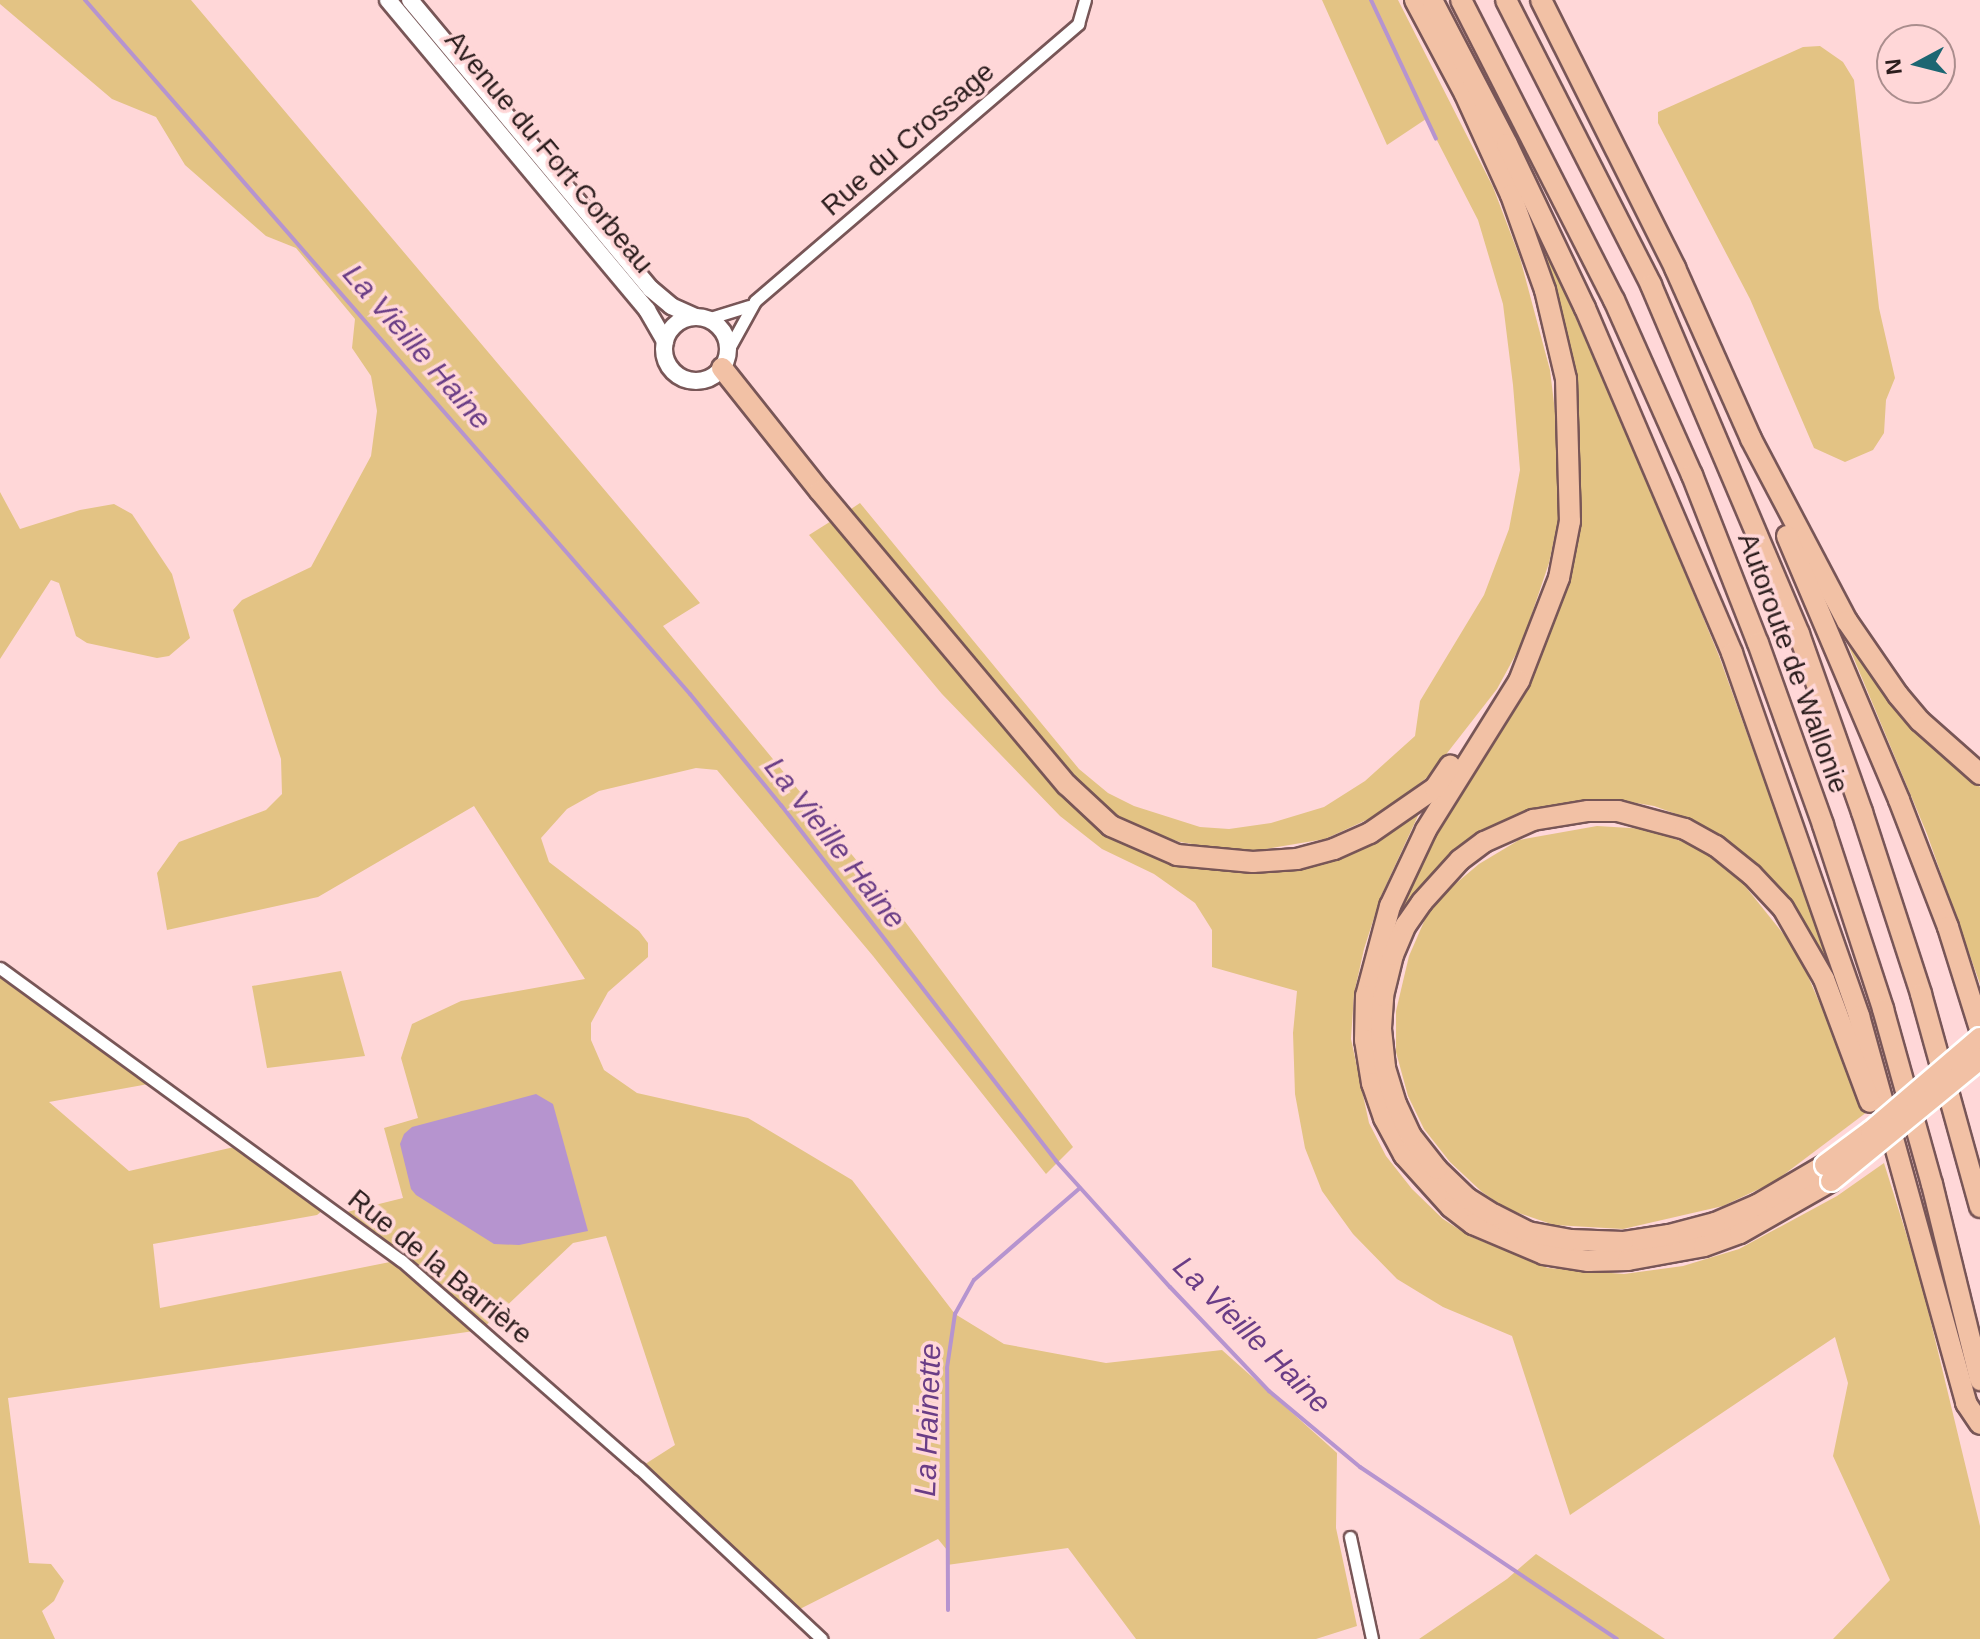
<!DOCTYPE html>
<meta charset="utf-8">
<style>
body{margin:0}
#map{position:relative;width:1980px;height:1639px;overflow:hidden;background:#ffd7d8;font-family:Helvetica,sans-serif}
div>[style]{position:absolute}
.green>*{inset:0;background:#e3c384}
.water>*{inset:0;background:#b694cf}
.stream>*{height:4px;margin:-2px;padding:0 2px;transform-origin:2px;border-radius:2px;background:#b694cf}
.roads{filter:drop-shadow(2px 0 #785657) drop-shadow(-2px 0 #785657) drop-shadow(0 2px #785657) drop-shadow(0 -2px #785657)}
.street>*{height:11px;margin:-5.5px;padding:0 5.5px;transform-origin:5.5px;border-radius:5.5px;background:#fff}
.secondary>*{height:16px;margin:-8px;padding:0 8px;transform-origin:8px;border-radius:8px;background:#fff}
.secondary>.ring{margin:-8px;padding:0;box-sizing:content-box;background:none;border:16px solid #fff;border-radius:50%}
.highway>*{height:20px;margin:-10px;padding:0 10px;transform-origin:10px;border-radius:10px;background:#f2c1a5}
.bridges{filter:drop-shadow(2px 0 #fff) drop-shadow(-2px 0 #fff) drop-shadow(0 2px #fff) drop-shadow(0 -2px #fff)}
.highway-bridge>*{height:20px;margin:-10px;padding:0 10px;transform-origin:10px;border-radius:10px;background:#f2c1a5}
span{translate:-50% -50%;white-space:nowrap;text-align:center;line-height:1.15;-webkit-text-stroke:7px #ffd7d8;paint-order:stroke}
.street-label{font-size:28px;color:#2b1d1d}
.water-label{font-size:30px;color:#6a3d86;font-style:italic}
.north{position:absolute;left:1876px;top:24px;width:80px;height:80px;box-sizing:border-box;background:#ffd7d8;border:2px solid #aa8d8d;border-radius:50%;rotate:263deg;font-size:22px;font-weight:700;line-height:32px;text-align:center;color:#2b1d1d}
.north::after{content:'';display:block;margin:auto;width:28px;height:36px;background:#1c6672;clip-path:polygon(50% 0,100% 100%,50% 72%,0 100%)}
</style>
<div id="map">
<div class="green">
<div style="clip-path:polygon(0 0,191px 0,700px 603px,663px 626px,886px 896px,1073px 1147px,1046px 1174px,873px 956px,717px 770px,696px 768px,599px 791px,567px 809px,541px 838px,549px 862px,639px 931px,648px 943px,648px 957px,608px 992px,591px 1023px,591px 1040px,604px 1070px,637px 1093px,748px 1118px,852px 1180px,955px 1314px,1004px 1344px,1106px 1363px,1222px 1350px,1337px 1453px,1336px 1528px,1357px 1626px,1316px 1639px,1136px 1639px,1068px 1548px,947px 1565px,947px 1550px,938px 1539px,794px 1612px,639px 1468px,675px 1445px,606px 1236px,573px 1243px,481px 1330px,8px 1398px,29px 1563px,51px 1564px,64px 1581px,54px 1601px,42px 1611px,55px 1639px,0 1639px,0 968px,154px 1083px,49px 1102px,129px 1171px,243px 1145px,328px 1206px,317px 1215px,153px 1244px,160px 1308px,400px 1260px,339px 1214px,403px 1198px,384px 1128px,418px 1118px,401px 1058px,412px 1024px,461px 1001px,585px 979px,474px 806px,318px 897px,167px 930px,157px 873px,179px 842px,266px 810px,282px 794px,281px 759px,233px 610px,242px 600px,311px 567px,371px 456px,377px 411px,371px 376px,352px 348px,355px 319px,296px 248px,266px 236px,185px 165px,156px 117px,112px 99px,0 4px)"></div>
<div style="clip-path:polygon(1322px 0,1398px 0,1493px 187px,1520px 258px,1550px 370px,1562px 470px,1560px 512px,1549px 563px,1522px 643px,1497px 689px,1430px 775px,1384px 812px,1325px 839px,1254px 851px,1228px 850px,1180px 842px,1134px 827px,1101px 803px,1069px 771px,848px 511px,860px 503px,1079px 769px,1108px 793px,1134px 806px,1200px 827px,1229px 829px,1271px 823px,1324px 807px,1365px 781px,1415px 736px,1420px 701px,1484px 595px,1509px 529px,1520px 470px,1513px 385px,1503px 304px,1478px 220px,1426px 119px,1387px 145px)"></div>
<div style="clip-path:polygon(1820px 46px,1843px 62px,1854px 80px,1879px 308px,1895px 378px,1886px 400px,1884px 433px,1873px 450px,1845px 462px,1814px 448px,1750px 299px,1658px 123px,1658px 112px,1803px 47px)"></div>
<div style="clip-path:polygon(1520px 194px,1626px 430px,1719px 656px,1863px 1055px,1786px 901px,1750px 861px,1687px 818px,1654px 806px,1618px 800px,1576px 802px,1539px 809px,1509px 822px,1389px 951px,1390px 924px,1441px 816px,1544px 647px,1571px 567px,1581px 516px,1573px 378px)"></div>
<div style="clip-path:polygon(0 492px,20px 529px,80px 510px,114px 504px,132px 514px,172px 574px,190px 638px,169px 656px,157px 658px,87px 643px,76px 636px,59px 583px,51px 580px,0 659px)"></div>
<div style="clip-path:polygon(836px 518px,1109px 833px,1267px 868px,1422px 807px,1381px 896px,1364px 949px,1354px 994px,1351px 1039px,1369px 1123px,1386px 1156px,1412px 1189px,1443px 1219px,1469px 1236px,1548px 1268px,1624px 1274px,1683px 1266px,1739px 1249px,1837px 1196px,1884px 1163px,1921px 1281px,1980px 1526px,1980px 1639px,1833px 1639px,1890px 1580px,1833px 1456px,1848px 1383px,1835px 1337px,1570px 1515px,1512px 1336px,1443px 1307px,1397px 1279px,1353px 1234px,1322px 1191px,1305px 1148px,1295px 1094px,1293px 1033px,1297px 991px,1212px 967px,1212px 930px,1195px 903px,1154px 874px,1102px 849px,1060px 816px,942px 694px,809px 535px)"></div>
<div style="clip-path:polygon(1839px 623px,1910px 722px,1939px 753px,1980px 787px,1980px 984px,1927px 834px)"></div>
<div style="clip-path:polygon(1597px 826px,1647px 829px,1686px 843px,1711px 857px,1741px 881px,1797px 951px,1867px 1112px,1774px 1182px,1723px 1206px,1623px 1229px,1554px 1225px,1507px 1209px,1482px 1192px,1450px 1162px,1424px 1129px,1408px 1096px,1396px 1052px,1396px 1011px,1409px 956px,1426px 917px,1441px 896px,1479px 864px,1519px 840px)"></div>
<div style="clip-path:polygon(341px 971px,365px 1056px,267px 1068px,252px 986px)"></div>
<div style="clip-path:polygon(1536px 1554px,1665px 1639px,1419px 1639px,1507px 1579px)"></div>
</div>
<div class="water">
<div style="clip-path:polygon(536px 1094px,553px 1104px,588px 1231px,519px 1245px,494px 1244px,416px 1195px,411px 1189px,400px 1144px,404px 1134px,412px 1127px)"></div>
</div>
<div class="stream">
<div style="left:85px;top:0;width:921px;rotate:48.92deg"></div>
<div style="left:690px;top:694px;width:144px;rotate:50.7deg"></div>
<div style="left:781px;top:805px;width:450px;rotate:52.3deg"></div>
<div style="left:1056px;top:1161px;width:170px;rotate:47.9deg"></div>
<div style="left:1170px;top:1287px;width:144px;rotate:46.4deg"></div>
<div style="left:1269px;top:1391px;width:119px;rotate:39.9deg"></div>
<div style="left:1360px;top:1467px;width:309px;rotate:33.8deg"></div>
<div style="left:1371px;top:0;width:153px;rotate:64.9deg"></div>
<div style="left:948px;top:1610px;width:242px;rotate:-90.2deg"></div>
<div style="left:947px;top:1368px;width:55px;rotate:-81.6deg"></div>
<div style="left:955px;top:1314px;width:39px;rotate:-61deg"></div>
<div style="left:974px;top:1280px;width:140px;rotate:-41deg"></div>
</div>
<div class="roads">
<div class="street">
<div style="left:707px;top:319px;width:44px;rotate:-17.2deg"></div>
<div style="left:728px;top:350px;width:56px;rotate:-61.1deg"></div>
<div style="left:755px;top:301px;width:426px;rotate:-40.6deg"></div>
<div style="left:1078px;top:24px;width:25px;rotate:-74deg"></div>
<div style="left:0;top:968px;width:496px;rotate:36.1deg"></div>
<div style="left:401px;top:1260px;width:316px;rotate:41.2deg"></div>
<div style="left:639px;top:1468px;width:250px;rotate:43.1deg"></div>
<div style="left:1350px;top:1537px;width:104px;rotate:77.8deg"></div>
</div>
<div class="secondary">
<div style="left:388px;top:0;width:404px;rotate:50.1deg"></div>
<div style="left:647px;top:310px;width:36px;rotate:60deg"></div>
<div style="left:410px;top:0;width:376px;rotate:50.2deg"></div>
<div style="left:651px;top:289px;width:26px;rotate:40deg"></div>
<div style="left:671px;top:306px;width:27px;rotate:24deg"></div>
<div class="ring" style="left:664px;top:317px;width:48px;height:48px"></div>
</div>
<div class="highway">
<div style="left:1415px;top:0;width:106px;rotate:62deg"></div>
<div style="left:1465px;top:94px;width:111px;rotate:65.5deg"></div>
<div style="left:1511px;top:195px;width:101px;rotate:70.3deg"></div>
<div style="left:1545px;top:290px;width:91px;rotate:76.7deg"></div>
<div style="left:1566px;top:379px;width:142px;rotate:88.4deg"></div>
<div style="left:1570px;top:521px;width:58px;rotate:100.9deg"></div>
<div style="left:1559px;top:578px;width:110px;rotate:111.2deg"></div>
<div style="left:1519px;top:681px;width:176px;rotate:122deg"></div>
<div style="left:1426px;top:830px;width:84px;rotate:115.3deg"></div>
<div style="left:1390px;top:906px;width:93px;rotate:104.9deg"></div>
<div style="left:1366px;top:996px;width:44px;rotate:91.3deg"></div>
<div style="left:1365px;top:1040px;width:44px;rotate:80.8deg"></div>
<div style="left:1372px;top:1083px;width:37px;rotate:71deg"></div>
<div style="left:1384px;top:1118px;width:42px;rotate:61.6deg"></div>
<div style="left:1404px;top:1155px;width:70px;rotate:47.9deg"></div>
<div style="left:1451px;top:1207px;width:28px;rotate:38deg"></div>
<div style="left:1473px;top:1224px;width:77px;rotate:22.9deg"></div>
<div style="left:1544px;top:1254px;width:45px;rotate:9deg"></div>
<div style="left:1588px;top:1261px;width:40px;rotate:-1.4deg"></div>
<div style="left:1628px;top:1260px;width:77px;rotate:-10.4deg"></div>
<div style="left:1704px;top:1246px;width:38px;rotate:-20deg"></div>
<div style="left:1740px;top:1233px;width:105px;rotate:-29.7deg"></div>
<div style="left:1432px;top:0;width:162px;rotate:62.5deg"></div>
<div style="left:1507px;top:144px;width:182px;rotate:64.6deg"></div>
<div style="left:1585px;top:308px;width:375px;rotate:66.9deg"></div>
<div style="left:1732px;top:653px;width:385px;rotate:70.7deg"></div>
<div style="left:1859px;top:1016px;width:402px;rotate:74.5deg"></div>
<div style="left:1966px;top:1403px;width:25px;rotate:56deg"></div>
<div style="left:1461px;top:0;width:337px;rotate:63deg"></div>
<div style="left:1614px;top:300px;width:192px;rotate:66deg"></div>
<div style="left:1692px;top:475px;width:180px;rotate:68.6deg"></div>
<div style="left:1758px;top:643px;width:193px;rotate:70.3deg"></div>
<div style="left:1823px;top:825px;width:194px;rotate:71.9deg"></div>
<div style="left:1883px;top:1009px;width:182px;rotate:74.4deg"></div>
<div style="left:1932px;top:1184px;width:202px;rotate:76.2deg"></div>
<div style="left:1506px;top:0;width:320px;rotate:63deg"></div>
<div style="left:1651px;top:285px;width:379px;rotate:67deg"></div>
<div style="left:1799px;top:634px;width:189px;rotate:70.5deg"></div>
<div style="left:1862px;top:812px;width:191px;rotate:72deg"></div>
<div style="left:1921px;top:994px;width:221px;rotate:74.5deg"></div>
<div style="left:1541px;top:0;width:300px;rotate:63.4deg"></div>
<div style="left:1675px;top:268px;width:187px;rotate:66deg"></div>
<div style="left:1751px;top:439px;width:206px;rotate:62.2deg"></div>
<div style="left:1847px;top:621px;width:90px;rotate:55.4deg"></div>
<div style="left:1898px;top:695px;width:34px;rotate:50deg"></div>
<div style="left:1920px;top:721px;width:80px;rotate:41.5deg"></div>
<div style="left:722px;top:368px;width:157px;rotate:51.5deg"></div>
<div style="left:820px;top:491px;width:384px;rotate:50deg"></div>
<div style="left:1067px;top:785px;width:60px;rotate:43deg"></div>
<div style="left:1111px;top:826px;width:72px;rotate:23.7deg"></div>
<div style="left:1177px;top:855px;width:76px;rotate:5.3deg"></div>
<div style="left:1253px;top:862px;width:44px;rotate:-3.9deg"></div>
<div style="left:1297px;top:859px;width:38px;rotate:-15deg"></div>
<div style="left:1334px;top:849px;width:39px;rotate:-24deg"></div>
<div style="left:1370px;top:833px;width:79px;rotate:-34.7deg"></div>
<div style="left:1435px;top:788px;width:27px;rotate:-56deg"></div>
<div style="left:1787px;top:536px;width:287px;rotate:67deg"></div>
<div style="left:1899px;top:800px;width:136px;rotate:68.9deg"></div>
<div style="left:1948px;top:927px;width:107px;rotate:72.6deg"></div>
<div style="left:1825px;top:1165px;width:79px;rotate:149.5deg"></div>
<div style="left:1757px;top:1205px;width:46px;rotate:156.8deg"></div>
<div style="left:1715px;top:1223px;width:48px;rotate:165.4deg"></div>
<div style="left:1669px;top:1235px;width:47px;rotate:171.3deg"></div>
<div style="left:1623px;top:1242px;width:52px;rotate:-177.8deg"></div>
<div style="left:1571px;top:1240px;width:44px;rotate:-169.5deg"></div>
<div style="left:1528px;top:1232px;width:38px;rotate:-153deg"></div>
<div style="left:1494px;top:1215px;width:31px;rotate:-148deg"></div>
<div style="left:1468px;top:1199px;width:43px;rotate:-135.9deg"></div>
<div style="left:1437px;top:1169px;width:42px;rotate:-128.2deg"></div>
<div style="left:1411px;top:1136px;width:35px;rotate:-115deg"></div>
<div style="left:1396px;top:1104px;width:39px;rotate:-107deg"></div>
<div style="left:1385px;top:1067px;width:39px;rotate:-96deg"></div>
<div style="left:1381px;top:1028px;width:32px;rotate:-86deg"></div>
<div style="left:1383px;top:996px;width:42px;rotate:-76.3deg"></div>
<div style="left:1393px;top:955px;width:33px;rotate:-67deg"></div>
<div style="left:1406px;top:925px;width:28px;rotate:-55deg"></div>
<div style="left:1422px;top:902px;width:57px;rotate:-47.9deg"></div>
<div style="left:1460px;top:860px;width:30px;rotate:-37deg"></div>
<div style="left:1484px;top:842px;width:54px;rotate:-24.2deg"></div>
<div style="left:1533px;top:820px;width:56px;rotate:-9.3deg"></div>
<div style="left:1588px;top:811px;width:30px"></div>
<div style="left:1618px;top:811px;width:69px;rotate:15deg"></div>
<div style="left:1685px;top:829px;width:35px;rotate:29deg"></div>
<div style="left:1716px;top:846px;width:46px;rotate:38.9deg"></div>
<div style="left:1752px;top:875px;width:45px;rotate:46.8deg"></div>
<div style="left:1783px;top:908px;width:82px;rotate:60deg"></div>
<div style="left:1824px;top:979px;width:131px;rotate:69.5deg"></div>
</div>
</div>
<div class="bridges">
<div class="highway-bridge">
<div style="left:1825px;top:1165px;width:57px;rotate:-36.5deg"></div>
<div style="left:1871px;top:1131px;width:143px;rotate:-40.5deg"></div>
<div style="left:1831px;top:1181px;width:193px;rotate:-39.3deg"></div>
</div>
</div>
<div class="street-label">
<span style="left:908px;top:139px;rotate:-41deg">Rue du Crossage</span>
<span style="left:549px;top:152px;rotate:50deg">Avenue du Fort Corbeau</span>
<span style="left:1793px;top:663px;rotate:70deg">Autoroute de Wallonie</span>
<span style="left:440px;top:1267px;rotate:39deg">Rue de la Barrière</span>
</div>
<div class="water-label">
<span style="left:417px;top:347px;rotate:49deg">La Vieille Haine</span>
<span style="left:835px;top:843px;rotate:52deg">La Vieille Haine</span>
<span style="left:1252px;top:1335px;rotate:45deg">La Vieille Haine</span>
<span style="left:928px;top:1420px;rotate:-88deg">La Hainette</span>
</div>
<div class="north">N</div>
</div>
